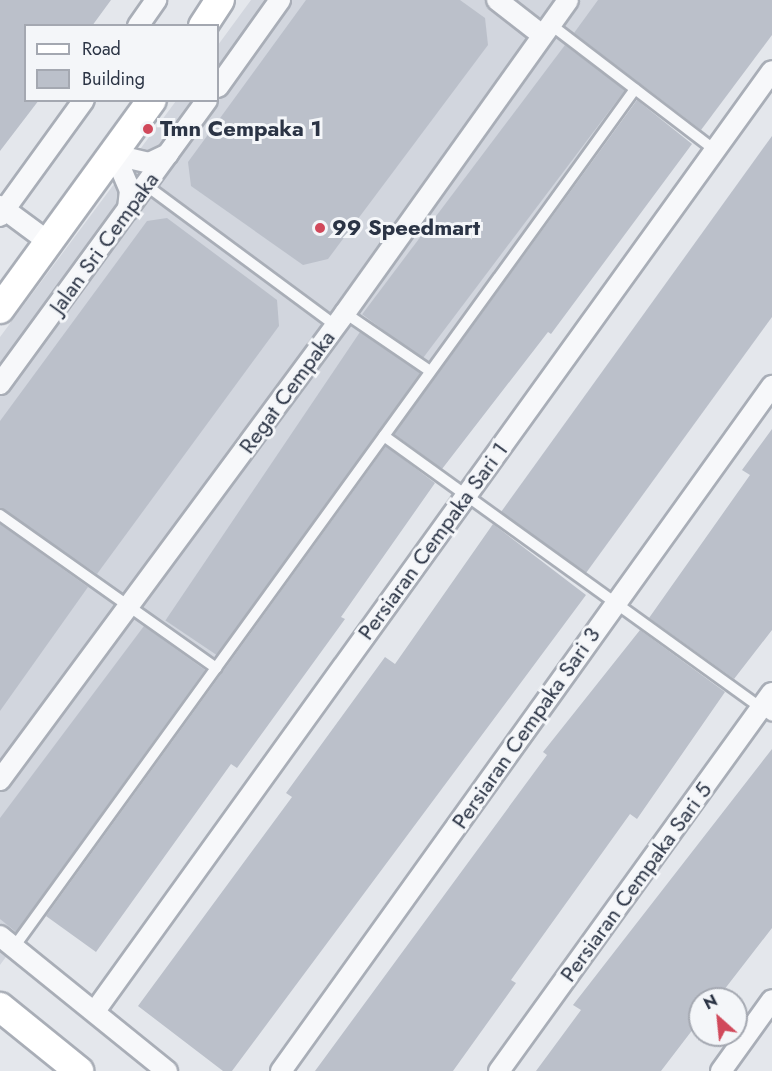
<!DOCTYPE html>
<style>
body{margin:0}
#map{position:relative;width:772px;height:1071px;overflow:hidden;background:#e4e7ec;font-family:Jost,sans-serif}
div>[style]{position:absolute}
.built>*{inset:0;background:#d2d6de}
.building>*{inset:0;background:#bbc0ca;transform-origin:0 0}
.roads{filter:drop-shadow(2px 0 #a9aeb7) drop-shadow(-2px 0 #a9aeb7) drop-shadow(0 2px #a9aeb7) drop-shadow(0 -2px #a9aeb7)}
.lane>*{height:10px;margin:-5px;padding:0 5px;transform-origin:5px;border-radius:5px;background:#f7f8fa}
.street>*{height:20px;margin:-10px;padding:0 10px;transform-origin:10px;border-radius:10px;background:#f7f8fa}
.secondary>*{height:28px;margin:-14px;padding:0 14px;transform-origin:14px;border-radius:14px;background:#fff}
.dots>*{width:16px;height:16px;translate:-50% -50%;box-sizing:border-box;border:3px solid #f4f6f9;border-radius:50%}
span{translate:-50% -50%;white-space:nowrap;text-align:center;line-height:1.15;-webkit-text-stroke:6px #f4f6f9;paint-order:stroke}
.poi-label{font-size:22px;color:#2b3445;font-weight:700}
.left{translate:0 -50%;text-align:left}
.street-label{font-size:22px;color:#2b3445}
.legend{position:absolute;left:24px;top:24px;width:195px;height:78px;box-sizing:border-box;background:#f4f6f9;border:2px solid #a4a8b1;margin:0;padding:8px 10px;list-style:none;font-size:18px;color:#2b3445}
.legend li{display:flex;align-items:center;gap:12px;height:30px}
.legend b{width:30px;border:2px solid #a4a8b1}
.north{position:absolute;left:688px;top:987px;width:60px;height:60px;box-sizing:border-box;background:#f4f6f9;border:2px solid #a4a8b1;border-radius:50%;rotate:333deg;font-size:16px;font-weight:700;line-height:24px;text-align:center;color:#2b3445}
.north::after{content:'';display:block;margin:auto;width:21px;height:27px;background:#d1495b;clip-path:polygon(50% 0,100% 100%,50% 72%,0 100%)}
</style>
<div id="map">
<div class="built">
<div style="clip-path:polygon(251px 0,705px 0,0 965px,0 337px,176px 101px,218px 100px,218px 45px)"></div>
</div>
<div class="building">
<div style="clip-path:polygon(0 0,111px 0,92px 26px,26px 26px,26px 100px,39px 100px,0 151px)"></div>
<div style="clip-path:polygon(306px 0,460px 0,485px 18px,488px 45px,328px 259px,303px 265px,191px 186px,188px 162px)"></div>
<div style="clip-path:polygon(598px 0,772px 0,772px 35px,701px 130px,574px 33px)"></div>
<div style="left:565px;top:45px;width:75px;height:337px;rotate:37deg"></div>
<div style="clip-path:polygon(637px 100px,692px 144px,551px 334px,548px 332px,442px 469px,394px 434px)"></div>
<div style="clip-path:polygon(772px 136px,772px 317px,586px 573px,501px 512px)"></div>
<div style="clip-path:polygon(167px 218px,277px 300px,279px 326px,97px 574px,0 508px,0 421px,147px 221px)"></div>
<div style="left:360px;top:332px;width:73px;height:348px;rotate:34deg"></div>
<div style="clip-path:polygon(772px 429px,772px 630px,734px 679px,649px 618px,750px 475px,742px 470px)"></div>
<div style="clip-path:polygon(386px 446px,435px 483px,341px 617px,345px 619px,237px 768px,231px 764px,96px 952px,46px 916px)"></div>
<div style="clip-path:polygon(0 524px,88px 587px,0 711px)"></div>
<div style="clip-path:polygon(493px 524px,586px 595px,232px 1071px,223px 1071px,138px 1006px,292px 797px,286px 793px,385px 657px,395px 664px)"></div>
<div style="clip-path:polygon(144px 626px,205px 670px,16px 932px,0 919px,0 818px)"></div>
<div style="clip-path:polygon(640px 630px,725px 692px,637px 819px,630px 814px,511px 980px,516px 983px,453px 1071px,315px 1071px,547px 755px,543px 752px)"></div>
<div style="clip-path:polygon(772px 749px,772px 928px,717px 999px,700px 999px,700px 1020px,661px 1071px,536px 1071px,581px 1010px,573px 1005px)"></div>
</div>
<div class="roads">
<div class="lane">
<div style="left:550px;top:24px;width:208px;rotate:37.4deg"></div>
<div style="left:147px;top:186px;width:235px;rotate:36.5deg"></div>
<div style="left:345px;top:313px;width:103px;rotate:34.3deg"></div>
<div style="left:384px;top:436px;width:478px;rotate:35.8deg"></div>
<div style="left:0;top:515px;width:265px;rotate:35.3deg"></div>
<div style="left:14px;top:947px;width:1059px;rotate:-54.1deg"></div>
</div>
<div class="street">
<div style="left:497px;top:0;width:57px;rotate:37.9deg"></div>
<div style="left:138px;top:26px;width:32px;rotate:-55deg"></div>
<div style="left:218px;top:87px;width:107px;rotate:-54.5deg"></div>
<div style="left:115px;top:155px;width:38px;rotate:67deg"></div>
<div style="left:130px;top:190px;width:20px;rotate:96deg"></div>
<div style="left:115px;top:155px;width:35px;rotate:13deg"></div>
<div style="left:149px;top:163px;width:21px;rotate:-25deg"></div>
<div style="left:0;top:206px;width:62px;rotate:36.5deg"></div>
<div style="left:0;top:216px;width:143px;rotate:-54.1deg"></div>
<div style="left:0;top:384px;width:351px;rotate:-53.9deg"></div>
<div style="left:0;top:780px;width:581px;rotate:-53.54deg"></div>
<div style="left:345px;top:313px;width:384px;rotate:-54.5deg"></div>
<div style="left:0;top:936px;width:215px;rotate:39deg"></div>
<div style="left:95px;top:1011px;width:1158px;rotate:-54.24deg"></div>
<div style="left:281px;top:1071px;width:843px;rotate:-54.37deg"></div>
<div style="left:499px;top:1071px;width:466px;rotate:-54.2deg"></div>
<div style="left:721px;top:1071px;width:87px;rotate:-54.3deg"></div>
</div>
<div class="secondary">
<div style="left:203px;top:26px;width:31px;rotate:-57deg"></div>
<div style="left:0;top:309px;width:258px;rotate:-54deg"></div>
<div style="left:0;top:1007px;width:102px;rotate:39deg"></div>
</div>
</div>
<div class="dots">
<div style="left:148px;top:129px;background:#d1495b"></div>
<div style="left:320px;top:228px;background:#d1495b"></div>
</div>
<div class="poi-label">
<span class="left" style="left:160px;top:129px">Tmn Cempaka 1</span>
<span class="left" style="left:332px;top:228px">99 Speedmart</span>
</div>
<div class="street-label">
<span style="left:104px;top:243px;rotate:-54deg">Jalan Sri Cempaka</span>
<span style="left:287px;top:392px;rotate:-54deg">Regat Cempaka</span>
<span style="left:433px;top:541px;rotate:-54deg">Persiaran Cempaka Sari 1</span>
<span style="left:526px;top:728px;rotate:-55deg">Persiaran Cempaka Sari 3</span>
<span style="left:636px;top:882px;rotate:-54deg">Persiaran Cempaka Sari 5</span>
</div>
<ul class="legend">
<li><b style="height:8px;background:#fff"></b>Road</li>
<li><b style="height:16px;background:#bbc0ca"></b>Building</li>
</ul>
<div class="north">N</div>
</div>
